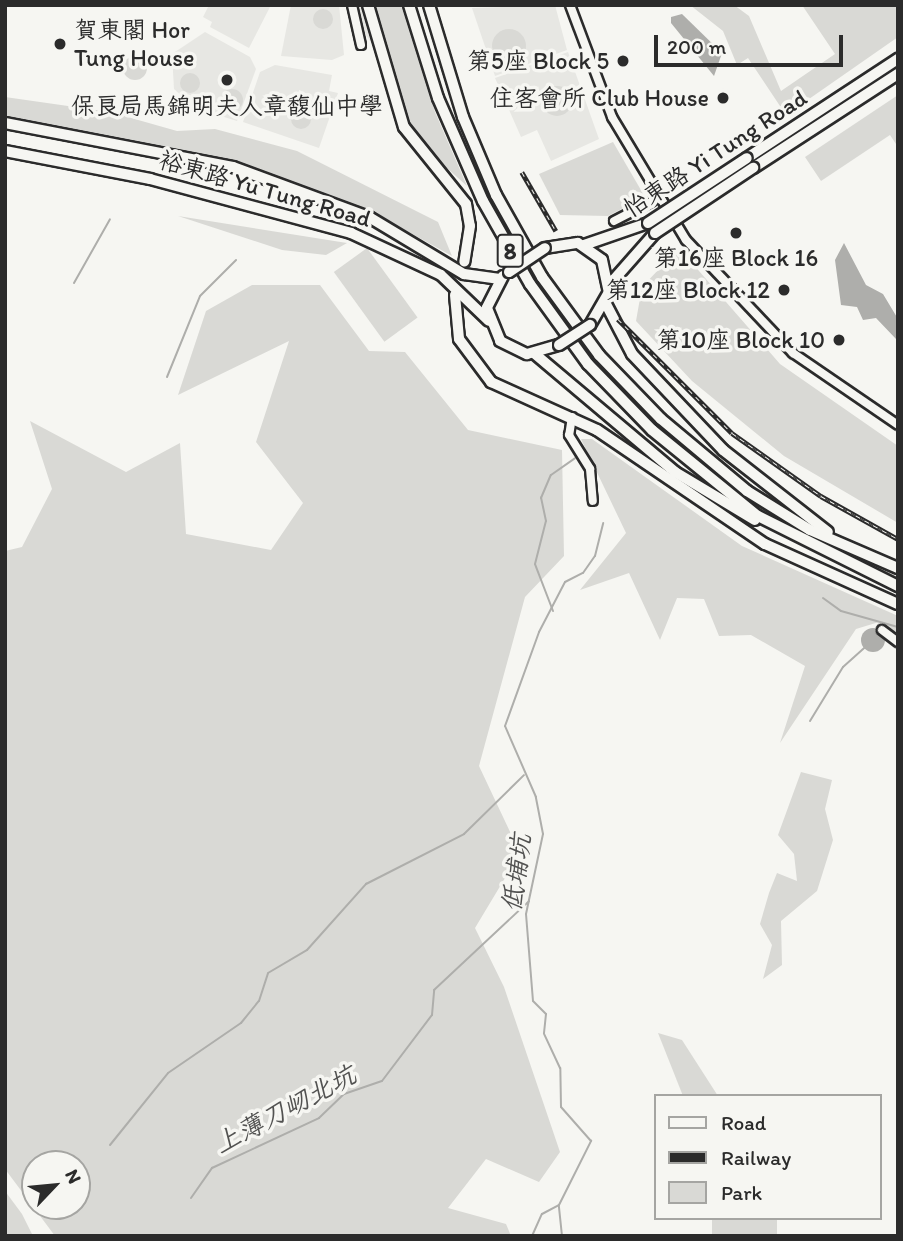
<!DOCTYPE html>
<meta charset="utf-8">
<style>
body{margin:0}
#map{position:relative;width:903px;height:1241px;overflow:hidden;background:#f6f6f2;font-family:Itim,"LXGW WenKai TC",sans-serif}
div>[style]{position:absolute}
.built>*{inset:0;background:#e7e7e3}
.green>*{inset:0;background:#d9d9d5;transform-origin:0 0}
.round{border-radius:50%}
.water>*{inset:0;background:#aeaeab}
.stream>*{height:2px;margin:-1px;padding:0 1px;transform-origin:1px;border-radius:1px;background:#aeaeab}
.roads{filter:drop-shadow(2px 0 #2b2b2b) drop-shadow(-2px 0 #2b2b2b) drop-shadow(0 2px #2b2b2b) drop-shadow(0 -2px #2b2b2b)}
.minor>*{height:8px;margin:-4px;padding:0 4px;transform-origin:4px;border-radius:4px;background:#f6f6f2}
.major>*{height:10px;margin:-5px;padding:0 5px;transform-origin:5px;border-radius:5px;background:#f6f6f2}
.highway>*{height:10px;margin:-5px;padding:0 5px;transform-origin:5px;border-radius:5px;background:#f6f6f2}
.rail>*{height:4.5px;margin-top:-2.25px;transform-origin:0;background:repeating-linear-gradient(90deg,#f6f6f2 0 5px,#2b2b2b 0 10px);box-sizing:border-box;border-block:2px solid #2b2b2b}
.bridges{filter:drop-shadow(2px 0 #2b2b2b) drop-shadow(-2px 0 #2b2b2b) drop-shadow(0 2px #2b2b2b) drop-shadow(0 -2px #2b2b2b)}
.major-bridge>*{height:10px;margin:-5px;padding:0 5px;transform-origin:5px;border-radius:5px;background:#f6f6f2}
.dots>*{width:19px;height:19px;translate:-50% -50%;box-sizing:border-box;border:4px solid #f6f6f2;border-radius:50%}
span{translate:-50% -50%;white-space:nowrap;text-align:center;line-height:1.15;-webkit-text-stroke:7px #f6f6f2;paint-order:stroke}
.shield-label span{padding:2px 5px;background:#f6f6f2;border:2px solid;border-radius:5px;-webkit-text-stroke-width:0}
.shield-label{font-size:23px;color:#2b2b2b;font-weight:700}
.poi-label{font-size:24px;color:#2b2b2b}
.left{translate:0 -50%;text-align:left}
.right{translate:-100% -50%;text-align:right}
.street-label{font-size:24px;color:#2b2b2b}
.water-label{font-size:26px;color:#525251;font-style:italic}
.frame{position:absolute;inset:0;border:7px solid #2b2b2b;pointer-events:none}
.legend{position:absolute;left:654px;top:1094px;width:228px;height:126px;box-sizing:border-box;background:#f6f6f2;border:2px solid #a5a5a2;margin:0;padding:9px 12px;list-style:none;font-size:21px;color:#2b2b2b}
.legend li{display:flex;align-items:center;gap:14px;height:35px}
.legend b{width:35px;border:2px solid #a5a5a2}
.north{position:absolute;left:21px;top:1150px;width:70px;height:70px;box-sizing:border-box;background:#f6f6f2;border:2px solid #a5a5a2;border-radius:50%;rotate:64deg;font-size:19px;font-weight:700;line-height:28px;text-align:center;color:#2b2b2b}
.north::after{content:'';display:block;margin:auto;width:24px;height:32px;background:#2b2b2b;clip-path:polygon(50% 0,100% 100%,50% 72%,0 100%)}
.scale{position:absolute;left:654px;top:35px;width:189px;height:32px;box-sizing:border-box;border:4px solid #2b2b2b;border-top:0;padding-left:9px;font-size:21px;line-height:24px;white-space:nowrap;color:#2b2b2b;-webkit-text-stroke:5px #f6f6f2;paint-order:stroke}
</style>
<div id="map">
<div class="built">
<div style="clip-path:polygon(209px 5px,271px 5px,249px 48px,210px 27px,212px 22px,203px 17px)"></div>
<div style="clip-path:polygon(291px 5px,339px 5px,344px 55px,332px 60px,281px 56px)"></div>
<div style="clip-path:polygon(357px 5px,364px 5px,372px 44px,364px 32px)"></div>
<div style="clip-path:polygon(555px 5px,567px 50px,495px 76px,472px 8px)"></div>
<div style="clip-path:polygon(205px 32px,250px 57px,256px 69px,237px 121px,195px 108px,174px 89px,172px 54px)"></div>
<div style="clip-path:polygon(568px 52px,599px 139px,551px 161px,537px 130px,521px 137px,495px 78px)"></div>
<div style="clip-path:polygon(275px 65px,332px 75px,329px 91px,338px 93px,319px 148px,243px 122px,260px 72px)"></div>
</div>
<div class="green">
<div style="clip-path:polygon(373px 5px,402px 5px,435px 112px,467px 186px,428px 151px,407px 119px)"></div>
<div style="clip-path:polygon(690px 5px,734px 5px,749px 16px,781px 91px,835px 54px,802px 5px,898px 5px,898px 37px,786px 115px,748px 58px,737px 65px,723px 31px)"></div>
<div class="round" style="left:313px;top:9px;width:20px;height:20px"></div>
<div class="round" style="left:492px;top:29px;width:34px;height:34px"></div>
<div class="round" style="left:123px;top:56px;width:24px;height:24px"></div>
<div class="round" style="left:180px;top:73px;width:20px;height:20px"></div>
<div class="round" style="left:542px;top:86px;width:30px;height:30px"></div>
<div class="round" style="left:221px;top:89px;width:22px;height:22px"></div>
<div style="clip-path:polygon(898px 95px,898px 147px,890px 135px,821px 181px,805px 157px)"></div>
<div style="clip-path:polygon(5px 97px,110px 112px,177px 131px,215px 129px,297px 151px,438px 222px,452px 256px,371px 211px,249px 169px,5px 118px)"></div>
<div class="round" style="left:291px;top:109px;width:20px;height:20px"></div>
<div style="clip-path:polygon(613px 142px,645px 197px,608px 216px,560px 215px,539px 174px)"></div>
<div style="clip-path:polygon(178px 216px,347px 243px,326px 255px,282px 250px)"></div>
<div style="left:367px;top:248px;width:86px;height:41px;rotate:54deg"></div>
<div style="clip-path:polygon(679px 248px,780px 364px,898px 446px,898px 523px,784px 456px,692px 381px,636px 321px,642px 287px)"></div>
<div style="clip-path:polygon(evenodd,252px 285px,320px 285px,369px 351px,405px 352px,468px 430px,562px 450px,564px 556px,525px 597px,479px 766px,520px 853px,475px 928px,504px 987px,560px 1152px,539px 1182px,486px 1159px,448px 1208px,506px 1224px,511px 1236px,55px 1236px,5px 1169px,5px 551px,22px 547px,52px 489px,30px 421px,126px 472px,180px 443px,186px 534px,271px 550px,303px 503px,256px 442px,289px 341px,178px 395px,206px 311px,252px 285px,35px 1164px,77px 1164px,77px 1206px,35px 1206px,35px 1164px)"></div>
<div style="clip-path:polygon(581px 439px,592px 439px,742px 546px,898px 616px,898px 633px,879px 622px,856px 629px,780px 743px,805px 666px,751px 635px,719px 636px,704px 599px,677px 598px,660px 640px,629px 573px,580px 590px,626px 533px)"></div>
<div style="clip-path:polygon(801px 772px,832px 780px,825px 809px,833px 840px,817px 891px,781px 921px,782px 965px,763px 979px,772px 945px,760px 924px,769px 893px,777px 873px,797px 881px,794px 854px,778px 835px)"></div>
<div style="clip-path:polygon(658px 1033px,682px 1040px,718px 1096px,683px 1096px)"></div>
<div style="clip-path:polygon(5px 1191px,22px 1214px,33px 1236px,5px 1236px)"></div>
<div style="left:712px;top:1218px;width:65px;height:19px"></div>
</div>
<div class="water">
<div style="clip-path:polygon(682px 14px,722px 53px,714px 76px,671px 23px,671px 17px)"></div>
<div style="clip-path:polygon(844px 243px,866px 285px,883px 294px,898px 319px,896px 339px,876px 318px,863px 320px,857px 307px,841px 305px,835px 260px)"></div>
<div class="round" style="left:861px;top:628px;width:24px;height:24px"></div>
</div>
<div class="stream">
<div style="left:74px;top:283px;width:73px;rotate:-60.6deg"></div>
<div style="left:167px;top:377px;width:87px;rotate:-67.8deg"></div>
<div style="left:200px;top:296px;width:51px;rotate:-45deg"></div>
<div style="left:823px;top:598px;width:22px;rotate:36deg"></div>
<div style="left:841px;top:611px;width:59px;rotate:15.7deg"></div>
<div style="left:553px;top:611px;width:50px;rotate:-111deg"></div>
<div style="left:535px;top:564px;width:44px;rotate:-75.7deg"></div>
<div style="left:546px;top:521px;width:24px;rotate:-102deg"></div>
<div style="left:541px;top:498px;width:25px;rotate:-67deg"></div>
<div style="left:551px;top:475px;width:29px;rotate:-35deg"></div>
<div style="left:810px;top:721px;width:63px;rotate:-58.6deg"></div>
<div style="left:843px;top:667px;width:30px;rotate:-42deg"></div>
<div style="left:110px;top:1145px;width:92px;rotate:-51.1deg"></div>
<div style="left:168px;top:1073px;width:88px;rotate:-34.4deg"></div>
<div style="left:241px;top:1023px;width:28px;rotate:-51deg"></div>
<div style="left:259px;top:1001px;width:29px;rotate:-72deg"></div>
<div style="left:268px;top:973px;width:45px;rotate:-30.5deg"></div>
<div style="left:307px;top:950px;width:89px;rotate:-48.2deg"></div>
<div style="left:366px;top:884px;width:110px;rotate:-27deg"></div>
<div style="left:464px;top:834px;width:84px;rotate:-44.5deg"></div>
<div style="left:191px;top:1198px;width:37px;rotate:-55deg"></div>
<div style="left:212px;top:1168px;width:118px;rotate:-25deg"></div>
<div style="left:319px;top:1118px;width:35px;rotate:-44deg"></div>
<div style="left:344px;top:1094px;width:40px;rotate:-18.9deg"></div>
<div style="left:382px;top:1081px;width:83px;rotate:-52.9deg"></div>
<div style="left:432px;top:1015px;width:25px;rotate:-85deg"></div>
<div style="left:434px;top:990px;width:130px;rotate:-43.1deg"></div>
<div style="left:532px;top:1236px;width:24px;rotate:-66deg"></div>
<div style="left:542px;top:1214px;width:19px;rotate:-28deg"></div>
<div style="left:562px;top:1236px;width:31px;rotate:-96deg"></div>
<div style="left:559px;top:1205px;width:72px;rotate:-63.4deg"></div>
<div style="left:591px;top:1141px;width:45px;rotate:-131.4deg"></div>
<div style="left:561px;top:1107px;width:39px;rotate:-91deg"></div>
<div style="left:560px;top:1068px;width:38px;rotate:-115deg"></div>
<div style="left:544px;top:1033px;width:19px;rotate:-84deg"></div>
<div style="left:546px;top:1014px;width:18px;rotate:-135deg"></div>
<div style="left:533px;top:1001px;width:87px;rotate:-94.6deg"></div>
<div style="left:526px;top:914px;width:82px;rotate:-78deg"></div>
<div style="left:543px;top:834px;width:38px;rotate:-101deg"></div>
<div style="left:536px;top:797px;width:77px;rotate:-113.6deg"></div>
<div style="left:505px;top:726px;width:100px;rotate:-70.1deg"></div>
<div style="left:539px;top:632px;width:56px;rotate:-62.5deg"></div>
<div style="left:565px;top:582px;width:20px;rotate:-27deg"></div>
<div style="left:583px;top:573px;width:21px;rotate:-55deg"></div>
<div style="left:595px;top:556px;width:34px;rotate:-76deg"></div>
</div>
<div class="roads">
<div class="minor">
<div style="left:352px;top:5px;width:41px;rotate:77.3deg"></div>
<div style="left:570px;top:5px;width:120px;rotate:69.4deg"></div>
<div style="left:612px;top:117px;width:144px;rotate:59deg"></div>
<div style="left:686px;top:240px;width:156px;rotate:46.6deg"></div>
<div style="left:793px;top:353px;width:127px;rotate:34.4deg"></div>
<div style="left:614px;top:221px;width:42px;rotate:-27.2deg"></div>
<div style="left:572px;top:417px;width:18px;rotate:99deg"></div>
<div style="left:569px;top:435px;width:40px;rotate:58deg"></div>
<div style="left:590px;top:469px;width:32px;rotate:85deg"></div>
<div style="left:882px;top:630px;width:20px;rotate:37deg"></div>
</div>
<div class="major">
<div style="left:368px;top:5px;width:127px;rotate:73.6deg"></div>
<div style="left:404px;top:127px;width:99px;rotate:51.2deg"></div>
<div style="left:466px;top:204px;width:22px;rotate:80deg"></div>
<div style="left:470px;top:226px;width:36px;rotate:99deg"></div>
<div style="left:5px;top:123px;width:232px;rotate:10.9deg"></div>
<div style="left:233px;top:167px;width:145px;rotate:20.2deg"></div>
<div style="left:369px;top:217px;width:111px;rotate:31deg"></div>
<div style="left:464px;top:274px;width:36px;rotate:8deg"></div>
<div style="left:5px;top:151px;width:148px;rotate:10.9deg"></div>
<div style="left:150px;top:179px;width:208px;rotate:15deg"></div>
<div style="left:351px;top:233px;width:99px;rotate:25deg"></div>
<div style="left:441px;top:275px;width:66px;rotate:43.8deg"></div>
<div style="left:747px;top:158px;width:181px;rotate:-33.3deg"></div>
<div style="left:753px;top:168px;width:173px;rotate:-33deg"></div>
<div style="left:584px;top:245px;width:68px;rotate:-19deg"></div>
<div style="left:545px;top:248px;width:33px;rotate:-9deg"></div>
<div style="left:578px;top:243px;width:29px;rotate:35deg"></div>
<div style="left:602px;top:260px;width:33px;rotate:78deg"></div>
<div style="left:609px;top:292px;width:38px;rotate:120deg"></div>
<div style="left:503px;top:276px;width:36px;rotate:117deg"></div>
<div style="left:487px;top:308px;width:35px;rotate:68deg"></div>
<div style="left:500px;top:341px;width:30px;rotate:26deg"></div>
<div style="left:527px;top:354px;width:33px;rotate:-16deg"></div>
<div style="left:610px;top:284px;width:68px;rotate:-48.6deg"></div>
<div style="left:455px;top:295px;width:44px;rotate:84.8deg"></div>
<div style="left:459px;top:339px;width:54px;rotate:53.3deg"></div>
<div style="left:491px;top:382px;width:116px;rotate:24.4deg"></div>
<div style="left:597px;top:430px;width:203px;rotate:34.2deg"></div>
<div style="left:765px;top:544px;width:146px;rotate:24.3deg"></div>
</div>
<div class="highway">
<div style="left:409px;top:5px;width:97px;rotate:72.7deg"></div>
<div style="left:438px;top:98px;width:112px;rotate:66.4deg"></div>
<div style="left:483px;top:201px;width:95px;rotate:60.5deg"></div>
<div style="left:530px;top:284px;width:99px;rotate:54.1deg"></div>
<div style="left:588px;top:364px;width:92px;rotate:45.9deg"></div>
<div style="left:652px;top:430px;width:136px;rotate:39.1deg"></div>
<div style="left:758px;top:516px;width:157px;rotate:26.6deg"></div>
<div style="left:429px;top:5px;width:117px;rotate:73.1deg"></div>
<div style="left:463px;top:117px;width:85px;rotate:67.1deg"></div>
<div style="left:496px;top:195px;width:94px;rotate:60.7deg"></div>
<div style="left:542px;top:277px;width:97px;rotate:53.8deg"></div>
<div style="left:599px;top:355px;width:89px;rotate:45.9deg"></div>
<div style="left:661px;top:419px;width:112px;rotate:39.9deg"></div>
<div style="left:747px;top:491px;width:74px;rotate:31.8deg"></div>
<div style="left:810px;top:530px;width:96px;rotate:23.4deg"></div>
<div style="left:606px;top:304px;width:56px;rotate:62.5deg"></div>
<div style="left:632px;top:354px;width:132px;rotate:46.5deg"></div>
<div style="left:723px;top:450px;width:133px;rotate:38deg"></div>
<div style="left:535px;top:354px;width:183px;rotate:40.1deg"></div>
<div style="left:675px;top:472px;width:93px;rotate:31deg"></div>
</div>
</div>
<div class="rail">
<div style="left:522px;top:172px;width:68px;rotate:60deg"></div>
<div style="left:618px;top:319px;width:161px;rotate:45deg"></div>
<div style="left:732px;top:433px;width:109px;rotate:35.3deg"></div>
<div style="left:821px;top:496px;width:88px;rotate:29.2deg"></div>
</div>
<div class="bridges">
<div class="major-bridge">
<div style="left:648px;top:223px;width:118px;rotate:-33.3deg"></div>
<div style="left:655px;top:233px;width:118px;rotate:-33.6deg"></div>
<div style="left:509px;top:272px;width:43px;rotate:-33.7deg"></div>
<div style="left:559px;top:345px;width:37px;rotate:-33deg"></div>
</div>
</div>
<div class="dots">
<div style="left:60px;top:44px;background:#2b2b2b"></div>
<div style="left:623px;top:61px;background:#2b2b2b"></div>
<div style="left:227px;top:80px;background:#2b2b2b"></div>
<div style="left:723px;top:98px;background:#2b2b2b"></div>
<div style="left:736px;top:233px;background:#2b2b2b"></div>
<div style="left:784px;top:290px;background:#2b2b2b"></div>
<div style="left:839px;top:340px;background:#2b2b2b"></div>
</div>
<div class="shield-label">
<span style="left:510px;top:251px">8</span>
</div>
<div class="poi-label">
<span class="left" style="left:74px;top:44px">賀東閣 Hor<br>Tung House</span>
<span class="right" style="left:609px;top:61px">第5座 Block 5</span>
<span class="right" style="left:709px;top:98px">住客會所 Club House</span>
<span style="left:227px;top:106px">保良局馬錦明夫人章馥仙中學</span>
<span style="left:736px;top:258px">第16座 Block 16</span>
<span class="right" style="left:770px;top:290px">第12座 Block 12</span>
<span class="right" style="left:825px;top:340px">第10座 Block 10</span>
</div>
<div class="street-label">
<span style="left:715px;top:153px;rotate:-33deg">怡東路 Yi Tung Road</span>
<span style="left:265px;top:189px;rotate:16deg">裕東路 Yu Tung Road</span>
</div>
<div class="water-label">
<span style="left:517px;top:873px;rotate:-82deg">低埔坑</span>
<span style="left:285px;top:1110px;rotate:-28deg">上薄刀屻北坑</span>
</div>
<div class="frame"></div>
<ul class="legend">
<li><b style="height:9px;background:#f6f6f2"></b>Road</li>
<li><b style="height:9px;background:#2b2b2b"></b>Railway</li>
<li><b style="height:19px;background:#d9d9d5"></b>Park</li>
</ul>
<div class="north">N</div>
<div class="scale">200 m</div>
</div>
